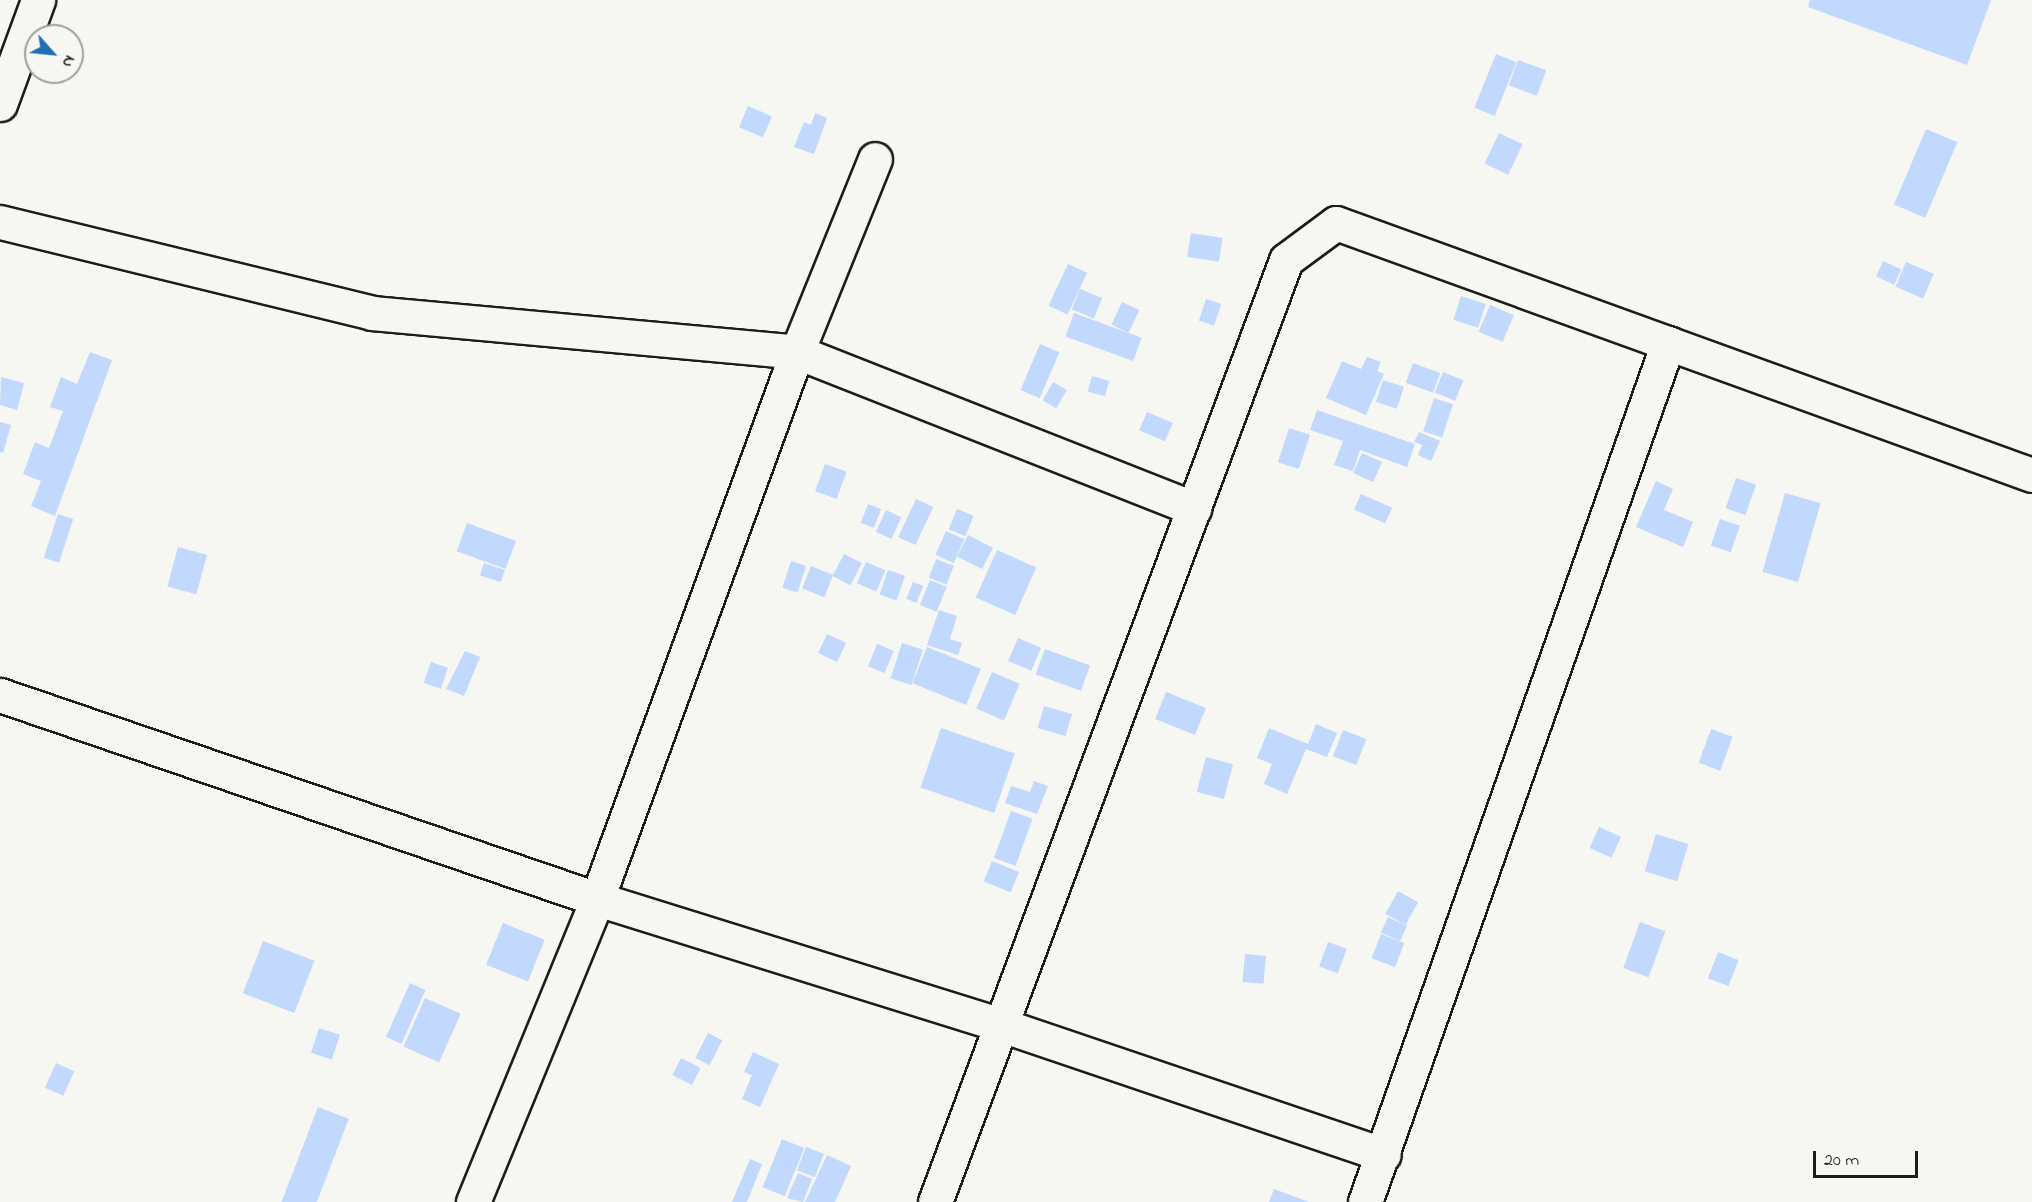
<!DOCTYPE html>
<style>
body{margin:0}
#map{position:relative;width:2032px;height:1202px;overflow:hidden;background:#f6f6f2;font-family:"Indie Flower",sans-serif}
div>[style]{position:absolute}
.building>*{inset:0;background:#c3d8fd;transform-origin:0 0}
.roads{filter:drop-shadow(2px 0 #1c1c1c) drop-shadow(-2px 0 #1c1c1c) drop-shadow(0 2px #1c1c1c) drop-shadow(0 -2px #1c1c1c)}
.minor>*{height:33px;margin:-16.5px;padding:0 16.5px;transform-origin:16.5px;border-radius:16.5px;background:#f6f6f2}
span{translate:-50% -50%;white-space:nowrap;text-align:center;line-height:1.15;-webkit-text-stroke:4.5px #f6f6f2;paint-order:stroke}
.north{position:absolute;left:24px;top:24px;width:60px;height:60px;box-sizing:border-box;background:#f6f6f2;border:2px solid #9f9f9c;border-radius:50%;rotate:117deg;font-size:16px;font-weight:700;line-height:24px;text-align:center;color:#1c1c1c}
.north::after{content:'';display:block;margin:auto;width:21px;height:27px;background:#1f6fb2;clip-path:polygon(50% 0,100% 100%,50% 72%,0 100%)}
.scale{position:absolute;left:1813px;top:1151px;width:105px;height:27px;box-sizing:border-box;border:3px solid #1c1c1c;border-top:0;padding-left:8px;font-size:18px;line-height:21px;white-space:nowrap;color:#1c1c1c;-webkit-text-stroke:4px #f6f6f2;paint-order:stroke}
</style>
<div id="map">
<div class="building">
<div style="clip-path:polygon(1810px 0,1991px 0,1967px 65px,1808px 7px)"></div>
<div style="left:1496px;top:54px;width:22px;height:58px;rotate:22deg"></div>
<div style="left:1518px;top:60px;width:30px;height:27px;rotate:20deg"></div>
<div style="left:748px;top:106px;width:26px;height:23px;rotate:23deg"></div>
<div style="clip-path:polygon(815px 113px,827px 118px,814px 154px,794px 147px,804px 122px,811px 125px)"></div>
<div style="left:1926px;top:129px;width:34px;height:82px;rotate:23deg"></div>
<div style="left:1499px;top:133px;width:26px;height:34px;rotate:25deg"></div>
<div style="left:1191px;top:233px;width:32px;height:24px;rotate:9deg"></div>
<div style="left:1883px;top:261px;width:20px;height:17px;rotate:24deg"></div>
<div style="left:1906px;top:262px;width:30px;height:27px;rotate:23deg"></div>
<div style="left:1068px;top:264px;width:21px;height:46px;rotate:25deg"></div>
<div style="left:1080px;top:289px;width:24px;height:22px;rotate:22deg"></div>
<div style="left:1461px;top:296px;width:26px;height:25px;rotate:18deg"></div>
<div style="left:1206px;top:299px;width:16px;height:23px;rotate:18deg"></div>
<div style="left:1122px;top:302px;width:19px;height:25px;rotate:25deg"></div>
<div style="left:1490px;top:305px;width:26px;height:29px;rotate:23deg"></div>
<div style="left:1074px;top:313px;width:72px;height:25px;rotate:20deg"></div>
<div style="left:1040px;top:344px;width:21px;height:50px;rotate:23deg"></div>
<div style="clip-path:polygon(90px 352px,112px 360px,55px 516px,31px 506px,41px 481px,23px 474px,35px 442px,49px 448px,63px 411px,50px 407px,61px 377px,77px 384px)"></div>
<div style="clip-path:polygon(1367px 357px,1381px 362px,1377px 371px,1384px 374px,1366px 415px,1326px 398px,1342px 361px,1361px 369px)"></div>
<div style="left:1413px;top:363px;width:29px;height:21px;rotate:20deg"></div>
<div style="left:1443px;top:372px;width:22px;height:22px;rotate:22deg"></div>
<div style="left:1092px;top:376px;width:18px;height:16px;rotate:16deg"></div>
<div style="clip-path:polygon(1px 377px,24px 383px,17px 410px,0 405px)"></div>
<div style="left:1383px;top:380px;width:22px;height:23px;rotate:18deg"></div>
<div style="left:1053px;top:382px;width:16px;height:21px;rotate:30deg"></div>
<div style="left:1434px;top:398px;width:20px;height:35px;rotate:18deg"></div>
<div style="clip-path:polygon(1317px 410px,1415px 444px,1407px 467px,1360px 450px,1353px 471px,1334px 465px,1343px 441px,1310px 430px)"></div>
<div style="left:1147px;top:412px;width:28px;height:20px;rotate:23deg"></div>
<div style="clip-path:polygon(0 422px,11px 425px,3px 453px,0 452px)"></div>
<div style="left:1289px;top:428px;width:22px;height:36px;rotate:18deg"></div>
<div style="clip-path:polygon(1419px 432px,1440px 441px,1431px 461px,1418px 455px,1422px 445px,1414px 442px)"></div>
<div style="left:1362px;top:453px;width:22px;height:22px;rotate:24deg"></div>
<div style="left:825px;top:464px;width:23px;height:29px;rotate:20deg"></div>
<div style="left:1736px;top:478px;width:21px;height:32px;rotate:19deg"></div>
<div style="clip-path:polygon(1656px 481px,1673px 489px,1664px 510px,1693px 522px,1683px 547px,1636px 527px)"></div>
<div style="left:1785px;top:493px;width:37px;height:82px;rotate:16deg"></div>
<div style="left:1361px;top:494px;width:34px;height:17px;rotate:24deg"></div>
<div style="left:916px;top:499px;width:19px;height:42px;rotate:25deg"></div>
<div style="left:868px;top:504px;width:14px;height:20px;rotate:21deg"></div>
<div style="left:957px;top:509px;width:18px;height:22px;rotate:22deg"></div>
<div style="left:886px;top:510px;width:17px;height:24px;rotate:25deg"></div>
<div style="left:58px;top:514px;width:16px;height:46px;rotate:18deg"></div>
<div style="left:1720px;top:519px;width:21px;height:28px;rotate:19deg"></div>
<div style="left:467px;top:523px;width:52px;height:30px;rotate:20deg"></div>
<div style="left:946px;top:531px;width:20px;height:26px;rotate:24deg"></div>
<div style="left:968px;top:535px;width:28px;height:24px;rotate:27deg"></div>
<div style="left:178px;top:547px;width:30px;height:41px;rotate:15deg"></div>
<div style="left:997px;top:550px;width:43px;height:52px;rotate:24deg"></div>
<div style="left:844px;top:554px;width:20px;height:25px;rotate:27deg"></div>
<div style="left:936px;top:559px;width:19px;height:20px;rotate:21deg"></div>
<div style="left:791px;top:561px;width:16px;height:28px;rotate:18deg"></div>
<div style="left:866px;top:562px;width:21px;height:23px;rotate:23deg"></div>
<div style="left:484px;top:563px;width:22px;height:13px;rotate:18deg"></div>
<div style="left:811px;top:566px;width:24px;height:24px;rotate:22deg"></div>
<div style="left:888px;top:570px;width:18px;height:26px;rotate:19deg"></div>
<div style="left:930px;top:580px;width:18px;height:27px;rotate:22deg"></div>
<div style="left:913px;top:582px;width:11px;height:18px;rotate:22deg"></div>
<div style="clip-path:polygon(939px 610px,957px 616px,950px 639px,962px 643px,958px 655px,927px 645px)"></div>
<div style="left:827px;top:634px;width:21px;height:21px;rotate:25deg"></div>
<div style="left:1018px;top:638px;width:25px;height:25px;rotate:23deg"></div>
<div style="left:902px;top:643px;width:22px;height:37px;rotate:18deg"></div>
<div style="left:877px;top:644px;width:18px;height:24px;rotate:22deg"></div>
<div style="left:927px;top:647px;width:58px;height:39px;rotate:22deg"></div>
<div style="left:1045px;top:649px;width:48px;height:27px;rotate:20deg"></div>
<div style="clip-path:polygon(465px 651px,480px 657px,464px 696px,446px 689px)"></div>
<div style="left:431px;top:662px;width:18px;height:22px;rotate:19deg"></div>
<div style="left:992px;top:672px;width:30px;height:40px;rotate:23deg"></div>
<div style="left:1166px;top:692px;width:43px;height:29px;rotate:22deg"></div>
<div style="left:1044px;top:706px;width:29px;height:23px;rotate:16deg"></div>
<div style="clip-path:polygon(1316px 724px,1337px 733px,1327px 757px,1306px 749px,1287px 794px,1264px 784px,1272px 764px,1257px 758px,1269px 728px,1308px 744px)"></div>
<div style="left:941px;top:728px;width:78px;height:63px;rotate:19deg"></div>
<div style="left:1711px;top:729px;width:23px;height:36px;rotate:20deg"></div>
<div style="left:1343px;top:730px;width:25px;height:28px;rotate:21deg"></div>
<div style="left:1206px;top:757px;width:28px;height:36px;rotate:15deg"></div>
<div style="clip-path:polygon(1034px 781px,1048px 786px,1037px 814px,1005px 803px,1011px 786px,1030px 792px)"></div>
<div style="left:1011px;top:811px;width:23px;height:50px;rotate:20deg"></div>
<div style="left:1599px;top:827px;width:24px;height:23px;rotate:24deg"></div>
<div style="left:1656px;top:834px;width:34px;height:39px;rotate:17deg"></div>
<div style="left:992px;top:861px;width:29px;height:22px;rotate:22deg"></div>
<div style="left:1398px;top:891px;width:23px;height:26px;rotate:29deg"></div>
<div style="left:1388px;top:917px;width:21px;height:17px;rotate:25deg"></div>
<div style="left:1640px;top:922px;width:27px;height:49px;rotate:20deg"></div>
<div style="left:503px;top:923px;width:45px;height:45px;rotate:22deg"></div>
<div style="left:1381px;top:934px;width:25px;height:26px;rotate:21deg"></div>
<div style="left:263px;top:941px;width:55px;height:56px;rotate:21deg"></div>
<div style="left:1328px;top:942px;width:20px;height:26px;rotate:20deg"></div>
<div style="left:1718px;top:952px;width:22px;height:28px;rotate:21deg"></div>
<div style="left:1245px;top:954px;width:21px;height:28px;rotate:5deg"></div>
<div style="left:410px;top:983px;width:17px;height:59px;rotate:24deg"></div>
<div style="left:425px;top:998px;width:39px;height:53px;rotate:24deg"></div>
<div style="left:319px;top:1028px;width:22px;height:26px;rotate:18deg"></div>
<div style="left:708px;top:1033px;width:16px;height:28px;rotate:27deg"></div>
<div style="clip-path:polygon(753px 1052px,779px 1064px,760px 1107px,742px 1099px,752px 1075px,744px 1072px)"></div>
<div style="left:681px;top:1058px;width:22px;height:19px;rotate:27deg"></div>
<div style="left:56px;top:1063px;width:20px;height:27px;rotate:24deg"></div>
<div style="left:318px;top:1107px;width:33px;height:102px;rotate:21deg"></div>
<div style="left:782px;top:1139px;width:24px;height:52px;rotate:22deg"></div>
<div style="left:806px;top:1147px;width:19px;height:25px;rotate:21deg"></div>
<div style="clip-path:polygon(827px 1155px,851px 1166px,835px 1202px,805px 1202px)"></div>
<div style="clip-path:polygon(750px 1159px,762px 1164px,747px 1202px,732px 1202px)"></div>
<div style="clip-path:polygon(798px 1173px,812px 1179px,803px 1202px,787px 1198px)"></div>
<div style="clip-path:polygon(1274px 1189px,1309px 1202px,1269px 1202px)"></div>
</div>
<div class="roads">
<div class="minor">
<div style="left:0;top:104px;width:111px;rotate:-69.9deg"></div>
<div style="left:0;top:222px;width:383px;rotate:13.7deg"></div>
<div style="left:372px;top:313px;width:427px;rotate:5.2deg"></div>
<div style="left:797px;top:352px;width:427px;rotate:21.5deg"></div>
<div style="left:0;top:695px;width:631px;rotate:18.87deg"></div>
<div style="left:597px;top:899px;width:423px;rotate:17.3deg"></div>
<div style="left:1001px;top:1025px;width:404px;rotate:18.7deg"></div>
<div style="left:473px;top:1202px;width:327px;rotate:-67.7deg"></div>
<div style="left:597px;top:899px;width:582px;rotate:-69.92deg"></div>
<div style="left:797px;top:352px;width:208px;rotate:-68deg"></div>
<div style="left:935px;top:1202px;width:1005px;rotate:-69.56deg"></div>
<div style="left:1286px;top:260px;width:62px;rotate:-36.5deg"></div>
<div style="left:1336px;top:223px;width:740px;rotate:19.9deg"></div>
<div style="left:1365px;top:1202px;width:911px;rotate:-70.57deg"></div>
</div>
</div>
<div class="north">N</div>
<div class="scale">20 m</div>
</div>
